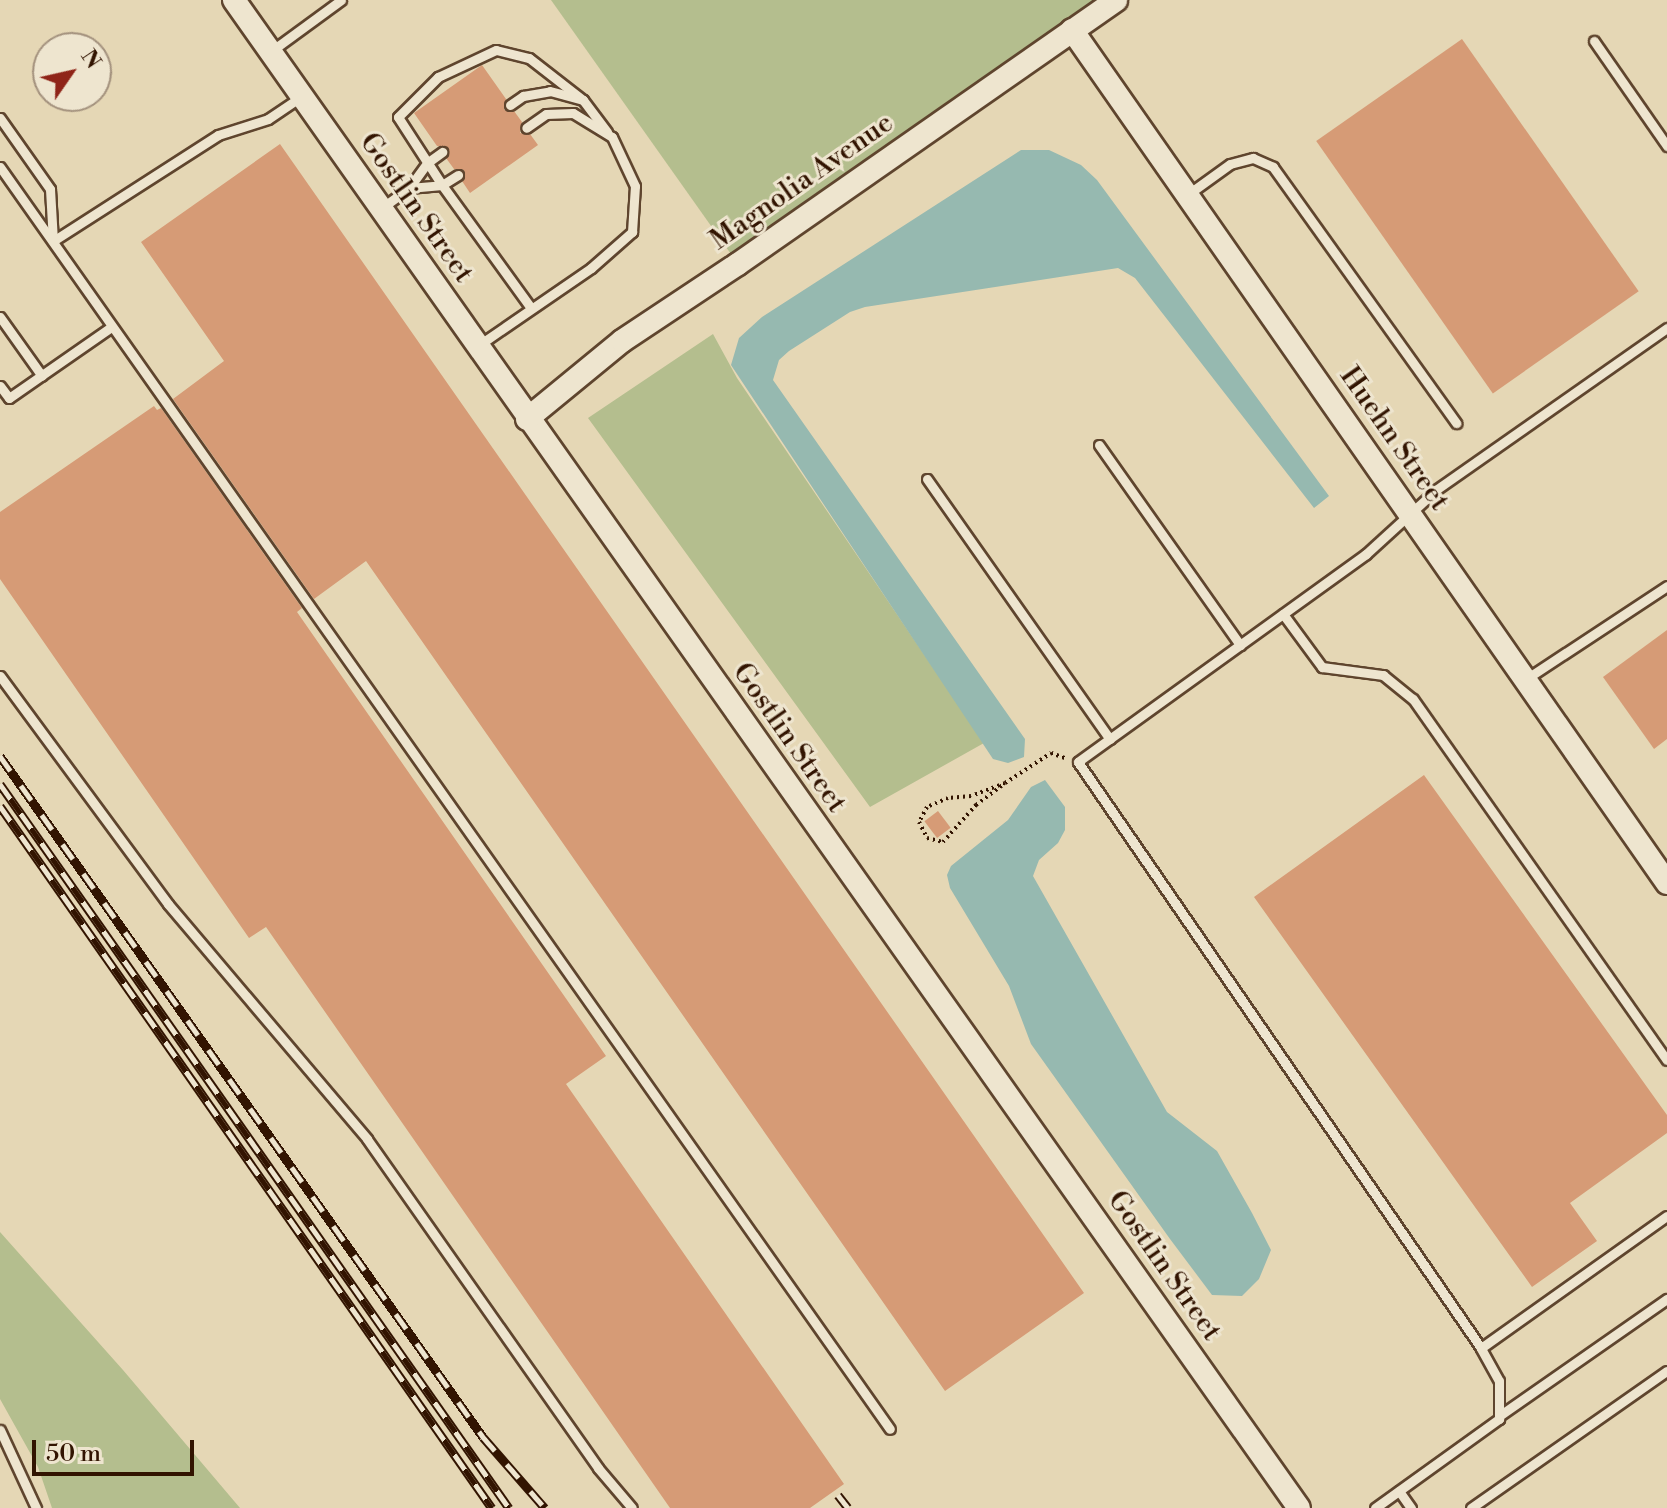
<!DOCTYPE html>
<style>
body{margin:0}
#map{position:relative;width:1667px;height:1508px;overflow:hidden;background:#e5d7b5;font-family:"Libre Bodoni",serif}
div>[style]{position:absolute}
.green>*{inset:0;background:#b4be8e}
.water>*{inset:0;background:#96b9b0}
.building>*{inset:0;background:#d69b76;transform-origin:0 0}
.path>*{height:4px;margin-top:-2px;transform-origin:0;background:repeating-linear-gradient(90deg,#321401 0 2px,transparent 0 6px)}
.roads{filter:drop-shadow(2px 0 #5f452e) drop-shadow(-2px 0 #5f452e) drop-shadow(0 2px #5f452e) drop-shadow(0 -2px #5f452e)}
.service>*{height:9px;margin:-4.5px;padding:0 4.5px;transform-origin:4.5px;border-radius:4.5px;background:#eee5cf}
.tertiary>*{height:22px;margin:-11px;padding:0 11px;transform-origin:11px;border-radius:11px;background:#eee5cf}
.rail>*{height:9px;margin-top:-4.5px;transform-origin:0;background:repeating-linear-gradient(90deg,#eee5cf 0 18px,#321401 0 36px);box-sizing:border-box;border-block:2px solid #321401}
span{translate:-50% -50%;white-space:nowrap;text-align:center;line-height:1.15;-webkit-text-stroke:6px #eee5cf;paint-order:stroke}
.street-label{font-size:28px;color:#321401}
.north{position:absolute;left:32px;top:32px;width:80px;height:80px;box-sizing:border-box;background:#eee5cf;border:2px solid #a3917d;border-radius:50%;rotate:56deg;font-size:22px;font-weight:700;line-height:32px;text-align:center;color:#321401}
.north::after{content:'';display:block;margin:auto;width:28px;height:36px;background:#8f2418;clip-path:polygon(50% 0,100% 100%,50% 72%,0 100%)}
.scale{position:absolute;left:32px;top:1440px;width:162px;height:36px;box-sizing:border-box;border:4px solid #321401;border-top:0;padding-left:10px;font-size:24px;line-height:28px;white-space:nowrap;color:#321401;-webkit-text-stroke:6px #eee5cf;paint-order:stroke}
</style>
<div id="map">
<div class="green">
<div style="clip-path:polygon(551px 0,1116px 0,738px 264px)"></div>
<div style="clip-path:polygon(713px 334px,737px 378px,984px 743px,870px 807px,588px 418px)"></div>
<div style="clip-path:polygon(0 1232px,123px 1370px,240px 1508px,52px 1508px,38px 1467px,0 1399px)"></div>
</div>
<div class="water">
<div style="clip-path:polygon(1021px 150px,1049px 150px,1081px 165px,1097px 180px,1329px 496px,1314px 508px,1135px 278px,1118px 268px,865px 307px,850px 312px,789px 351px,779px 360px,773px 380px,1025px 739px,1024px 757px,1008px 763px,993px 759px,731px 365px,739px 338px,762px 317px)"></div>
<div style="clip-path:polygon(1045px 780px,1065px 807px,1065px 830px,1058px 843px,1039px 860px,1033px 876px,1167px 1112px,1217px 1151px,1252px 1213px,1271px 1250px,1259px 1279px,1242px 1296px,1212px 1295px,1170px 1239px,1031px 1044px,1009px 986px,950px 888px,947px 875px,951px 866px,1008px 820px,1031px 787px)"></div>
</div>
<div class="building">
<div style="left:1462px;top:39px;width:308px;height:178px;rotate:55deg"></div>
<div style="clip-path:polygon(482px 65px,506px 99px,504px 110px,514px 111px,522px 122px,520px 133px,530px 134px,538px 145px,470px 193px,462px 181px,464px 170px,454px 169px,446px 158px,448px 148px,437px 146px,414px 113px)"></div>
<div style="clip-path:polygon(280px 144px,1084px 1293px,945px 1391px,366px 561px,314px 599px,173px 399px,224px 361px,141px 242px)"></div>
<div style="clip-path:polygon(154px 406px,157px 410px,161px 408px,302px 608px,297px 612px,606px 1056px,566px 1084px,844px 1484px,810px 1508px,670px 1508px,266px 927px,249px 938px,0 579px,0 512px)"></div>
<div style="clip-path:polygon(1667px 630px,1667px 739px,1654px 749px,1603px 677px)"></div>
<div style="clip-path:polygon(1424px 775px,1667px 1115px,1667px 1133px,1570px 1203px,1597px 1241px,1532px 1287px,1254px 897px)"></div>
<div style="left:938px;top:811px;width:21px;height:17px;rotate:53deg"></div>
</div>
<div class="path">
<div style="left:1005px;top:783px;width:36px;rotate:159deg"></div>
<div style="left:971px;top:796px;width:23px;rotate:175deg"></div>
<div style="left:948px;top:798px;width:23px;rotate:157deg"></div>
<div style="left:927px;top:807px;width:17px;rotate:118deg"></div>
<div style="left:919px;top:822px;width:18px;rotate:63deg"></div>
<div style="left:927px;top:838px;width:16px;rotate:14deg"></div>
<div style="left:943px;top:842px;width:50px;rotate:-48.3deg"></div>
<div style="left:976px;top:805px;width:36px;rotate:-37deg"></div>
<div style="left:1005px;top:783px;width:55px;rotate:-33.1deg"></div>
<div style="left:1051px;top:753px;width:15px;rotate:20deg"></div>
</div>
<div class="roads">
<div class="service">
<div style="left:1594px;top:41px;width:128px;rotate:55.2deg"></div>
<div style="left:270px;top:52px;width:88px;rotate:-36.2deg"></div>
<div style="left:510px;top:105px;width:16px;rotate:-35deg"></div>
<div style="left:523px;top:96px;width:27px;rotate:-10deg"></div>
<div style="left:550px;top:91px;width:34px;rotate:15deg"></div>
<div style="left:583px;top:100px;width:40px;rotate:53deg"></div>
<div style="left:0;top:118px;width:87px;rotate:54.8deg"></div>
<div style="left:50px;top:189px;width:52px;rotate:86.7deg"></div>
<div style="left:0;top:167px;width:1544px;rotate:54.81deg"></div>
<div style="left:409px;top:188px;width:31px;rotate:-54deg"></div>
<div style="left:427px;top:163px;width:19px;rotate:-36deg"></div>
<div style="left:1187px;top:195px;width:53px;rotate:-35.8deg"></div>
<div style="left:1230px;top:164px;width:24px;rotate:-15deg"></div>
<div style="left:1253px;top:158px;width:22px;rotate:24deg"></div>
<div style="left:1273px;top:167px;width:315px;rotate:54.4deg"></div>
<div style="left:383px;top:207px;width:32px;rotate:-36deg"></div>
<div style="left:409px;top:188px;width:33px;rotate:-5deg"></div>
<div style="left:442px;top:185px;width:19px;rotate:-32deg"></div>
<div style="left:53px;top:241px;width:196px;rotate:-32.7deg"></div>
<div style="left:218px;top:135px;width:52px;rotate:-17.7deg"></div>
<div style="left:268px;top:119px;width:40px;rotate:-34deg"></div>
<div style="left:531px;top:308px;width:152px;rotate:-125.9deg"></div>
<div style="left:442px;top:185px;width:81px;rotate:-122.9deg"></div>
<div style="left:398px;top:117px;width:57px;rotate:-45deg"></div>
<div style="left:438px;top:77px;width:64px;rotate:-25deg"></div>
<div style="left:496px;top:50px;width:34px;rotate:14deg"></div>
<div style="left:529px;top:58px;width:68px;rotate:37.9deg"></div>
<div style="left:0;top:317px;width:72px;rotate:54.6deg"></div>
<div style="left:1667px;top:328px;width:282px;rotate:145deg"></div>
<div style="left:1436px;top:490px;width:95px;rotate:137.6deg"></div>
<div style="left:1366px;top:554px;width:355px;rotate:144.2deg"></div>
<div style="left:1078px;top:762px;width:711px;rotate:55.48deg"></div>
<div style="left:1481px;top:1348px;width:228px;rotate:-35.4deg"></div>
<div style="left:479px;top:345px;width:136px;rotate:-34.5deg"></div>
<div style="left:591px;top:268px;width:55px;rotate:-41.3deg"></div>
<div style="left:632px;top:232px;width:46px;rotate:-86.3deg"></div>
<div style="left:635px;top:186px;width:54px;rotate:-115.1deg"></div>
<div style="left:612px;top:137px;width:46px;rotate:-148.4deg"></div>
<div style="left:573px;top:113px;width:27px;rotate:178deg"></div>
<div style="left:546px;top:114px;width:24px;rotate:145deg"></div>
<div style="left:0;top:386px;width:15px;rotate:53deg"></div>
<div style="left:9px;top:398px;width:124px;rotate:-34.8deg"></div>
<div style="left:1099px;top:445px;width:245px;rotate:54.8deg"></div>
<div style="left:927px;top:479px;width:318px;rotate:54.9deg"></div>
<div style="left:1283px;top:614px;width:66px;rotate:53.7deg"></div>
<div style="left:1322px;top:667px;width:62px;rotate:7.5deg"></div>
<div style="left:1383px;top:675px;width:38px;rotate:39deg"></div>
<div style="left:1413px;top:699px;width:441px;rotate:54.9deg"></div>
<div style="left:0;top:676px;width:283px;rotate:53.6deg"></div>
<div style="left:168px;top:904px;width:308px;rotate:49.7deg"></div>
<div style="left:367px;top:1139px;width:402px;rotate:54.9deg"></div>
<div style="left:598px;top:1468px;width:52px;rotate:49.6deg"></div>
<div style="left:1526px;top:679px;width:169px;rotate:-33.4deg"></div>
<div style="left:1499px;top:1416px;width:205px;rotate:-34.9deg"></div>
<div style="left:0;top:1430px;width:86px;rotate:65.2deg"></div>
<div style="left:1399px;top:1491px;width:21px;rotate:55deg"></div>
<div style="left:1375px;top:1508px;width:153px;rotate:-35.7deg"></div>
<div style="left:1499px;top:1419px;width:38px;rotate:-90deg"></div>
<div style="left:1499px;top:1381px;width:38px;rotate:-119deg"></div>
<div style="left:1471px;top:1508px;width:239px;rotate:-35deg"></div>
</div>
<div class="tertiary">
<div style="left:234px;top:0;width:1846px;rotate:54.77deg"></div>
<div style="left:1072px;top:30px;width:1040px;rotate:55.1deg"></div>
<div style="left:527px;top:419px;width:123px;rotate:-39.4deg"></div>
<div style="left:622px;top:341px;width:139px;rotate:-33.6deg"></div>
<div style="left:738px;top:264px;width:461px;rotate:-34.9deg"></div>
</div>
</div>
<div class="rail">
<div style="left:0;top:756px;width:835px;rotate:54.65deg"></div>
<div style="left:483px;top:1437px;width:94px;rotate:48.9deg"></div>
<div style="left:0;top:784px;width:885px;rotate:54.89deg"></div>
<div style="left:0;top:806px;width:857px;rotate:54.98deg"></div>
<div style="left:838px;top:1495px;width:16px;rotate:52deg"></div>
</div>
<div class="street-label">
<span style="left:802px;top:182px;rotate:-35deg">Magnolia Avenue</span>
<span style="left:416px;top:208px;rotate:55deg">Gostlin Street</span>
<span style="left:1394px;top:439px;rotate:55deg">Huehn Street</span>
<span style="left:789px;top:738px;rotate:55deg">Gostlin Street</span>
<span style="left:1164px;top:1266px;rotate:55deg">Gostlin Street</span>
</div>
<div class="north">N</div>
<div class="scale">50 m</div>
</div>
